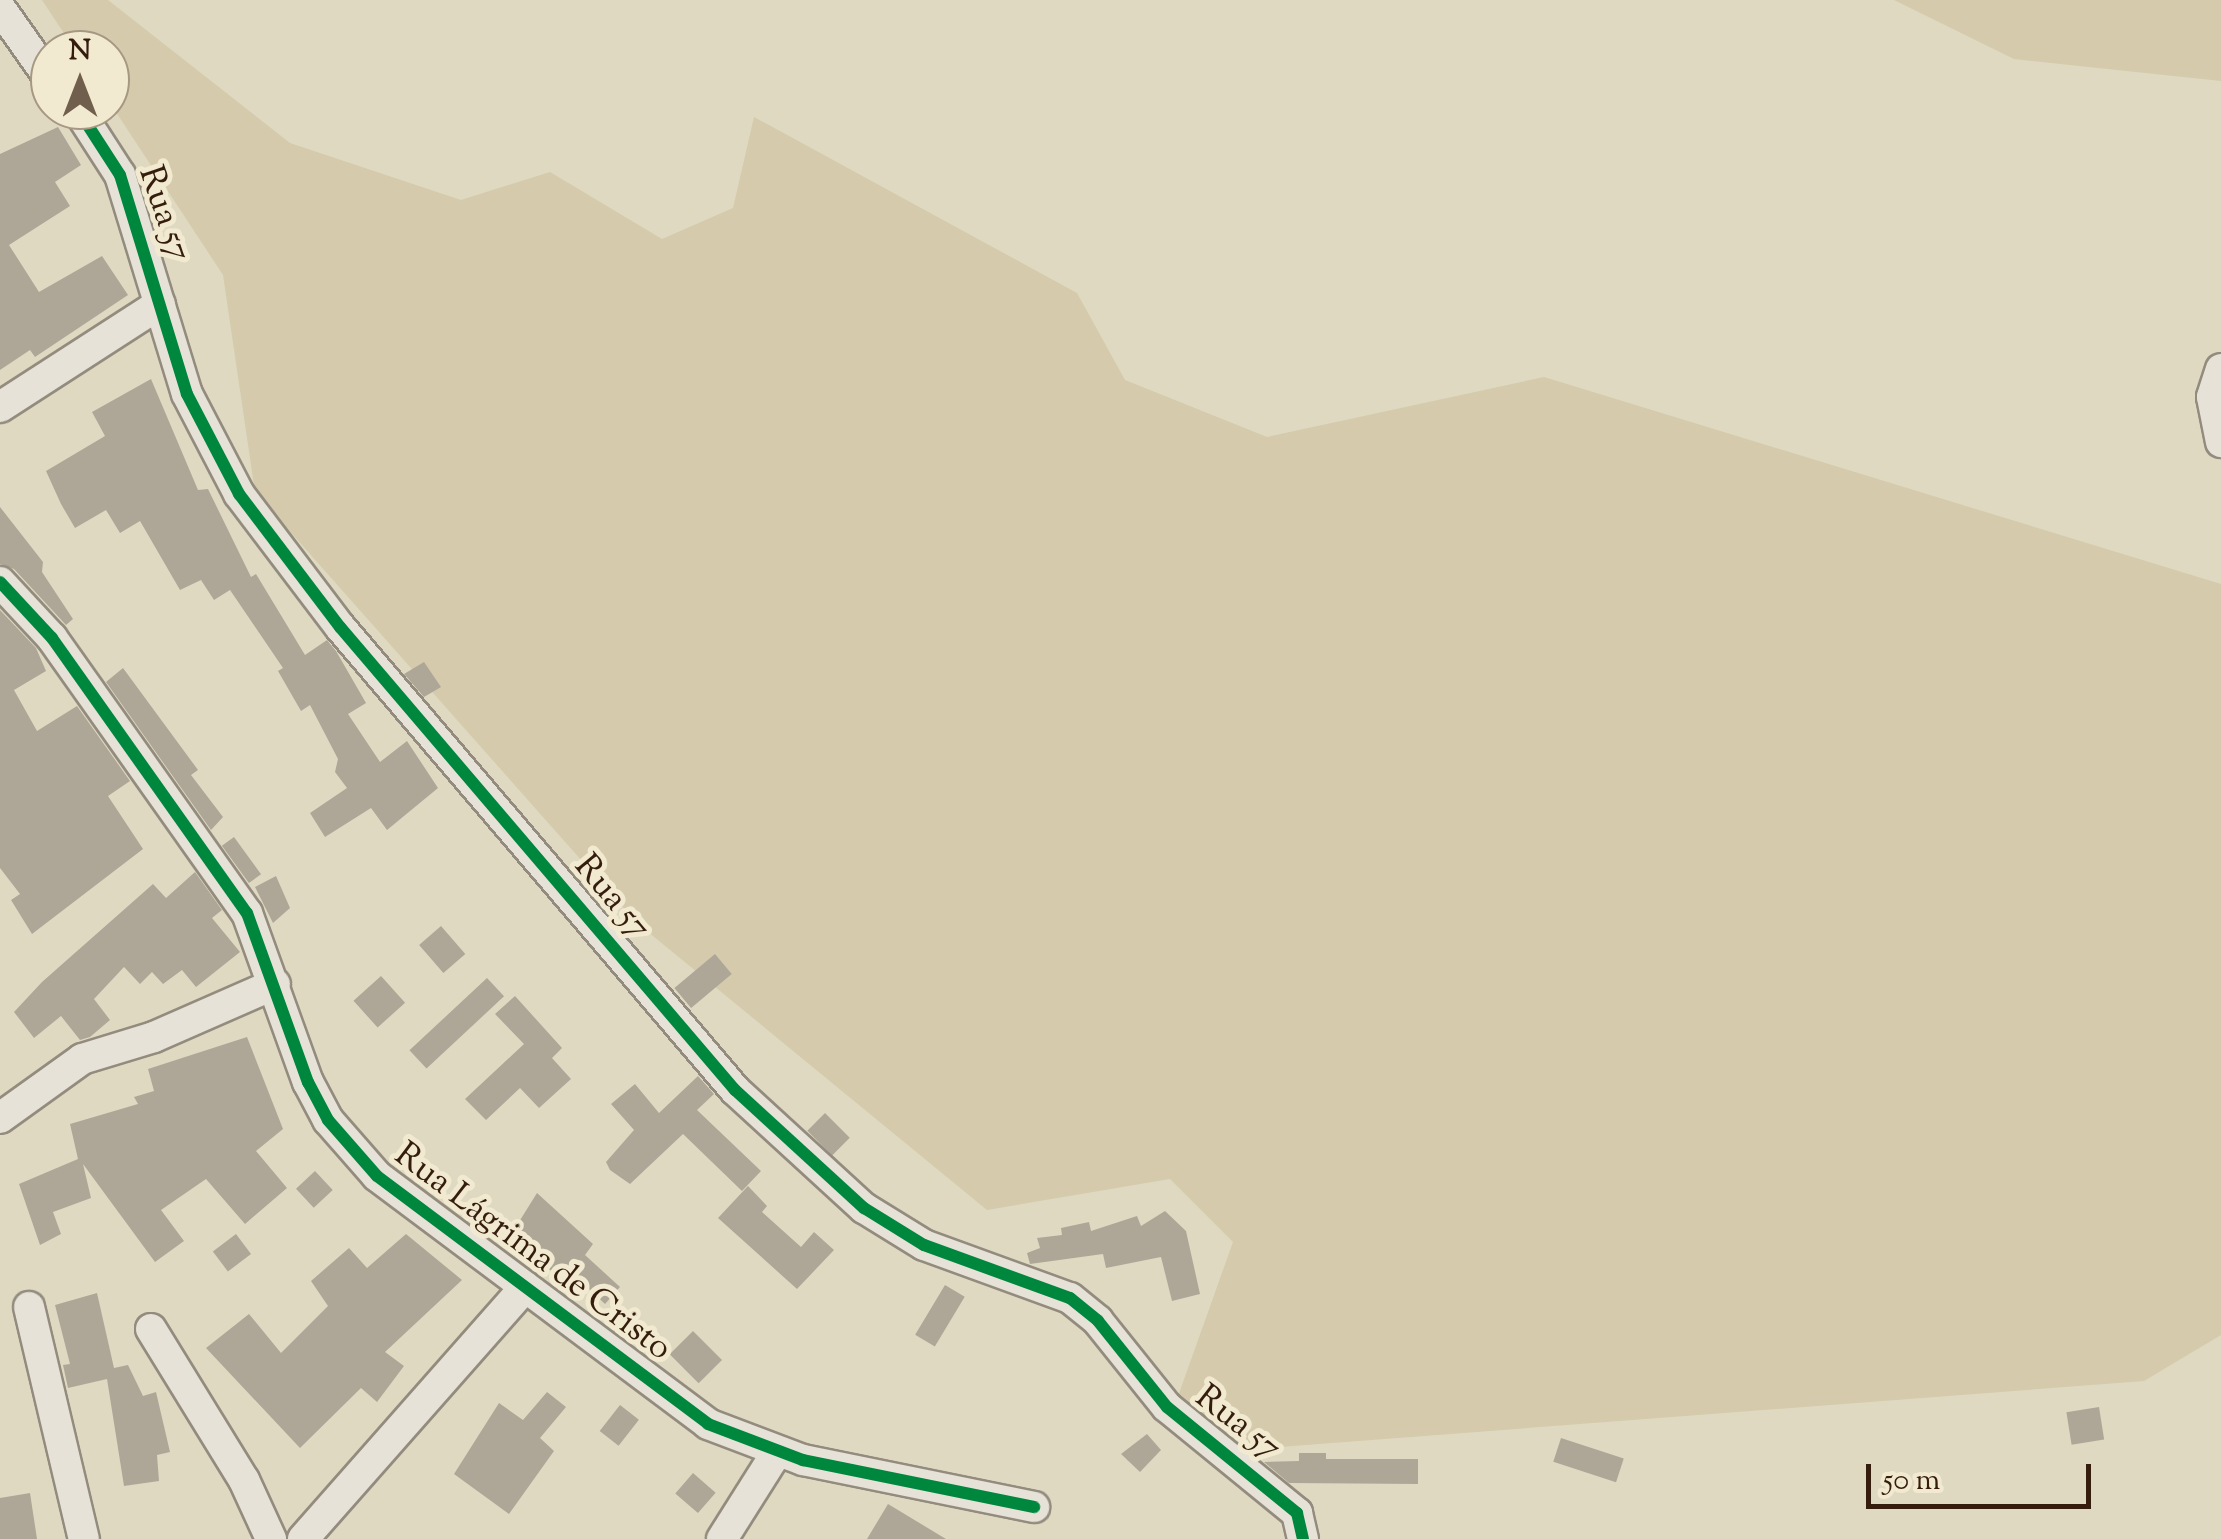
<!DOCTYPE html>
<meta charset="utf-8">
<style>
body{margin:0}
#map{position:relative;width:2221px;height:1539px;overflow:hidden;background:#dfd9c2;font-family:"Sorts Mill Goudy",serif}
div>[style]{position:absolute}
.green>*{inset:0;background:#d5caab}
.building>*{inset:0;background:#aea797;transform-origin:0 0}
.roads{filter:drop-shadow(2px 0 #938c7e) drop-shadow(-2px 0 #938c7e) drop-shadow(0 2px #938c7e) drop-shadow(0 -2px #938c7e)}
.street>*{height:30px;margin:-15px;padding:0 15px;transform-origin:15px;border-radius:15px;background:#e6e2d7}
.cycleway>*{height:12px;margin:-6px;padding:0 6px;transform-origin:6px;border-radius:6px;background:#00873e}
span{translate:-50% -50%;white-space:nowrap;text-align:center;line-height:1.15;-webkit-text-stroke:10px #f2ead0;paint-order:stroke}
.street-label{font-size:35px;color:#351d0e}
.north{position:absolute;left:30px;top:30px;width:100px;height:100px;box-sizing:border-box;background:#f2ead0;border:2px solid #a69882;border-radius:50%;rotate:0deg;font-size:28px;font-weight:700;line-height:40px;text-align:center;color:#351d0e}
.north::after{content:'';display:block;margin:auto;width:35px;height:45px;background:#705f4d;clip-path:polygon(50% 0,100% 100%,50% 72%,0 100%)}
.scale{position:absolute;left:1866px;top:1464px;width:225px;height:45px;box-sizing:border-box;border:5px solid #351d0e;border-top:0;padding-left:12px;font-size:30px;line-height:35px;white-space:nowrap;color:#351d0e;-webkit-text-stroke:8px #f2ead0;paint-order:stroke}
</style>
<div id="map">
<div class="green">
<div style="clip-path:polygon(42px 0,108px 0,290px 143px,461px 200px,550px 172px,662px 239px,733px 208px,754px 117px,1077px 293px,1125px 380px,1267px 437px,1544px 377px,2221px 584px,2221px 1335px,2144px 1381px,1254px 1449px,1177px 1399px,1233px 1242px,1170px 1179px,987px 1210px,636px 922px,255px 492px,223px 275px,110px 103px,110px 50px,75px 50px)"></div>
<div style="clip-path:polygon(1894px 0,2221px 0,2221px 81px,2014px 59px)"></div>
</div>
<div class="building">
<div style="clip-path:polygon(58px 127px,81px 165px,55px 182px,70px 206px,9px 245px,39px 292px,102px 256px,128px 295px,35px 357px,30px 350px,0 370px,0 154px)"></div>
<div style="clip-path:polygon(151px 379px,198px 490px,208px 489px,251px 577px,256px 574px,305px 655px,327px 640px,336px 651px,366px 703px,348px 714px,380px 762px,407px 741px,438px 788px,387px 830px,371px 808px,325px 837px,310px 813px,347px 788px,335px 772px,338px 759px,310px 705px,301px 711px,278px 671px,283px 668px,230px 590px,214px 600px,201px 580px,180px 590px,140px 521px,120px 533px,106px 510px,75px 528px,61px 504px,46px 471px,105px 436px,92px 412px)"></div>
<div style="clip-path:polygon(0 507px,43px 562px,42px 572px,73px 619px,66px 625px,14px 569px,0 564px)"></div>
<div style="clip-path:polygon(0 610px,36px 648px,46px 671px,14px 690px,37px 731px,77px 706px,130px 781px,108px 796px,143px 849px,32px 934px,11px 900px,20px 894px,0 868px)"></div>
<div style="clip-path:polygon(424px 662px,441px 687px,424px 697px,404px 674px)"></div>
<div style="clip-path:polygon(123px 668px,198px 770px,191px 775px,223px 817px,211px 830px,106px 682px)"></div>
<div style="left:234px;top:837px;width:46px;height:15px;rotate:54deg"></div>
<div style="clip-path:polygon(195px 872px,222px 910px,212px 918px,240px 952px,196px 987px,182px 970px,163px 984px,152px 972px,140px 984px,124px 967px,94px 999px,110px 1020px,90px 1037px,80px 1040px,61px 1016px,34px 1038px,14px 1012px,42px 982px,153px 884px,166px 898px)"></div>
<div style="clip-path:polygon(276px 876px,290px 908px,273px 923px,255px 887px)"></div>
<div style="left:441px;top:926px;width:37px;height:29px;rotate:49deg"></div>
<div style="left:715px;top:954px;width:26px;height:53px;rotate:50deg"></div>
<div style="left:381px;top:976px;width:36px;height:37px;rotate:48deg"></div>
<div style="left:487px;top:978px;width:25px;height:106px;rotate:47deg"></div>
<div style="clip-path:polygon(515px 996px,562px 1048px,552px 1058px,571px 1079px,539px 1108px,520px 1088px,486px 1120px,465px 1099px,524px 1044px,495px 1014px)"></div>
<div style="clip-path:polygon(247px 1037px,283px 1129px,256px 1151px,287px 1188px,245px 1224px,206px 1179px,161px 1210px,184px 1241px,155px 1262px,83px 1164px,91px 1198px,53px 1212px,61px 1234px,40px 1245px,19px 1184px,78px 1159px,70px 1124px,138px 1104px,134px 1097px,154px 1091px,148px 1069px)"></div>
<div style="clip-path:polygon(698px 1076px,714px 1094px,697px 1110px,761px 1171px,742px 1191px,683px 1134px,630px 1184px,610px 1170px,606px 1162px,634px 1130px,611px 1104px,635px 1084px,659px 1113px)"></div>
<div style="left:825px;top:1113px;width:35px;height:25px;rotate:45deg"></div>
<div style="left:315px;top:1171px;width:26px;height:26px;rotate:47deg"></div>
<div style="clip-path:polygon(748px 1186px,767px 1206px,762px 1212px,801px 1247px,814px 1232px,834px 1250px,797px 1289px,718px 1218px)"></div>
<div style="clip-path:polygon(537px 1193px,593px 1244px,585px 1255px,620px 1287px,605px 1304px,571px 1272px,565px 1280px,540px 1263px,545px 1257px,512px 1233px)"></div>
<div style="clip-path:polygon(1165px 1211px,1186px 1231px,1200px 1294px,1172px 1301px,1161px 1257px,1106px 1268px,1103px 1254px,1030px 1264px,1027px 1253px,1040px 1248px,1037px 1238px,1062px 1235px,1061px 1228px,1089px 1222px,1091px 1231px,1137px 1216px,1141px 1226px)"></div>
<div style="left:236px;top:1234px;width:25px;height:29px;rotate:53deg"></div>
<div style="clip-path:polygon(406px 1234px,462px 1280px,385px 1352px,404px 1366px,377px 1402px,361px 1388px,300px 1448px,206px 1348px,249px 1314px,281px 1353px,328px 1306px,311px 1281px,349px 1248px,367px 1268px)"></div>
<div style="left:945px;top:1285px;width:23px;height:58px;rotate:31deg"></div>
<div style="clip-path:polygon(97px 1293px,114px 1368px,128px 1365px,143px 1396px,156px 1392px,170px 1452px,157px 1455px,159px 1481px,124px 1486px,107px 1379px,68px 1388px,63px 1365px,70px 1364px,55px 1305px)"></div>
<div style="left:693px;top:1331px;width:41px;height:33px;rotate:45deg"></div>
<div style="clip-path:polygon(547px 1392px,566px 1407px,540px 1438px,554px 1451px,509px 1514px,454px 1474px,499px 1403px,523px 1420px)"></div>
<div style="left:620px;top:1405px;width:24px;height:33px;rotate:38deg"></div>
<div style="left:2099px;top:1407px;width:33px;height:33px;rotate:81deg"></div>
<div style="clip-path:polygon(1147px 1434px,1161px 1450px,1140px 1472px,1121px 1454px)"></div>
<div style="left:1561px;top:1438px;width:66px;height:25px;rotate:18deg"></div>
<div style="clip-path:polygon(1299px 1453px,1326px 1453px,1326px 1459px,1418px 1459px,1418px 1484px,1289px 1483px,1264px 1462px,1299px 1461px)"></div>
<div style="left:693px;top:1473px;width:30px;height:27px;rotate:41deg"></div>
<div style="clip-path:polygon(30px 1493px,37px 1539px,0 1539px,0 1498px)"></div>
<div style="clip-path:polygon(888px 1504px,946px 1539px,867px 1539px)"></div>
</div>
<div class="roads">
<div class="street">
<div style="left:0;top:8px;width:87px;rotate:54.8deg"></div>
<div style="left:78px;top:110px;width:77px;rotate:57.1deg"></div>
<div style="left:120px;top:175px;width:229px;rotate:73deg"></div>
<div style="left:187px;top:394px;width:113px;rotate:62.5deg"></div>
<div style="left:239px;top:494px;width:167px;rotate:52.8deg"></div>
<div style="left:340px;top:627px;width:609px;rotate:49.53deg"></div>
<div style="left:735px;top:1090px;width:175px;rotate:42.5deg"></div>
<div style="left:864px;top:1208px;width:70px;rotate:31.7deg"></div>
<div style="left:924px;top:1245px;width:155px;rotate:20deg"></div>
<div style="left:1070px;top:1298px;width:36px;rotate:39deg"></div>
<div style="left:1098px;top:1321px;width:110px;rotate:51.3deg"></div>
<div style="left:1167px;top:1407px;width:168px;rotate:39.2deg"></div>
<div style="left:1297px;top:1513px;width:27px;rotate:77deg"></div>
<div style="left:2221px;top:369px;width:29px;rotate:108deg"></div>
<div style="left:2212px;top:397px;width:46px;rotate:78.7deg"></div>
<div style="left:0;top:407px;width:190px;rotate:-32.8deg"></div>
<div style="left:0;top:582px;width:76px;rotate:47.1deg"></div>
<div style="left:52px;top:638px;width:337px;rotate:54.7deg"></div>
<div style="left:247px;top:913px;width:180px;rotate:70.2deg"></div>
<div style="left:308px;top:1082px;width:43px;rotate:62.2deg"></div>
<div style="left:328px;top:1120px;width:74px;rotate:48.8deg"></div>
<div style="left:377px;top:1176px;width:414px;rotate:36.8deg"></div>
<div style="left:708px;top:1424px;width:102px;rotate:20.8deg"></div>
<div style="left:803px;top:1460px;width:236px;rotate:11.5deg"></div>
<div style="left:0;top:1118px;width:101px;rotate:-35.7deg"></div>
<div style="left:82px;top:1059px;width:75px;rotate:-17deg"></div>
<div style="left:154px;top:1037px;width:132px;rotate:-23.7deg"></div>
<div style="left:29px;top:1307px;width:238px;rotate:76.7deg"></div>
<div style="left:151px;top:1329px;width:177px;rotate:58.4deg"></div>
<div style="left:244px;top:1480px;width:65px;rotate:65.4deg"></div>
<div style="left:303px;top:1539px;width:336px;rotate:-48.6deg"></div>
<div style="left:722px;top:1539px;width:103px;rotate:-57.7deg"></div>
</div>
</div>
<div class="cycleway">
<div style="left:78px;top:110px;width:77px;rotate:57.1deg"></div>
<div style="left:120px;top:175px;width:229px;rotate:73deg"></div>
<div style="left:187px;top:394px;width:113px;rotate:62.5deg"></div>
<div style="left:239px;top:494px;width:167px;rotate:52.8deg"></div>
<div style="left:340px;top:627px;width:609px;rotate:49.53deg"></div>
<div style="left:735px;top:1090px;width:175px;rotate:42.5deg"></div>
<div style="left:864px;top:1208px;width:70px;rotate:31.7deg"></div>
<div style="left:924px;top:1245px;width:155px;rotate:20deg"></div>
<div style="left:1070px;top:1298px;width:36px;rotate:39deg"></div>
<div style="left:1098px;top:1321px;width:110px;rotate:51.3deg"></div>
<div style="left:1167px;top:1407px;width:168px;rotate:39.2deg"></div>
<div style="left:1297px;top:1513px;width:27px;rotate:77deg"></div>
<div style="left:0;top:582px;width:76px;rotate:47.1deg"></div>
<div style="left:52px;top:638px;width:337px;rotate:54.7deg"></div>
<div style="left:247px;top:913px;width:180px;rotate:70.2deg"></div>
<div style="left:308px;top:1082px;width:43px;rotate:62.2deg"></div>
<div style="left:328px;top:1120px;width:74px;rotate:48.8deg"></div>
<div style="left:377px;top:1176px;width:414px;rotate:36.8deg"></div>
<div style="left:708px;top:1424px;width:102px;rotate:20.8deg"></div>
<div style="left:803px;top:1460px;width:236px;rotate:11.5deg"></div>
</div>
<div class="street-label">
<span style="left:163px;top:214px;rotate:71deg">Rua 57</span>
<span style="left:611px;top:898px;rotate:50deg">Rua 57</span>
<span style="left:532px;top:1253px;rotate:37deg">Rua Lágrima de Cristo</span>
<span style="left:1237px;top:1424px;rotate:38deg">Rua 57</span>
</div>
<div class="north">N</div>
<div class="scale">50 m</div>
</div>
